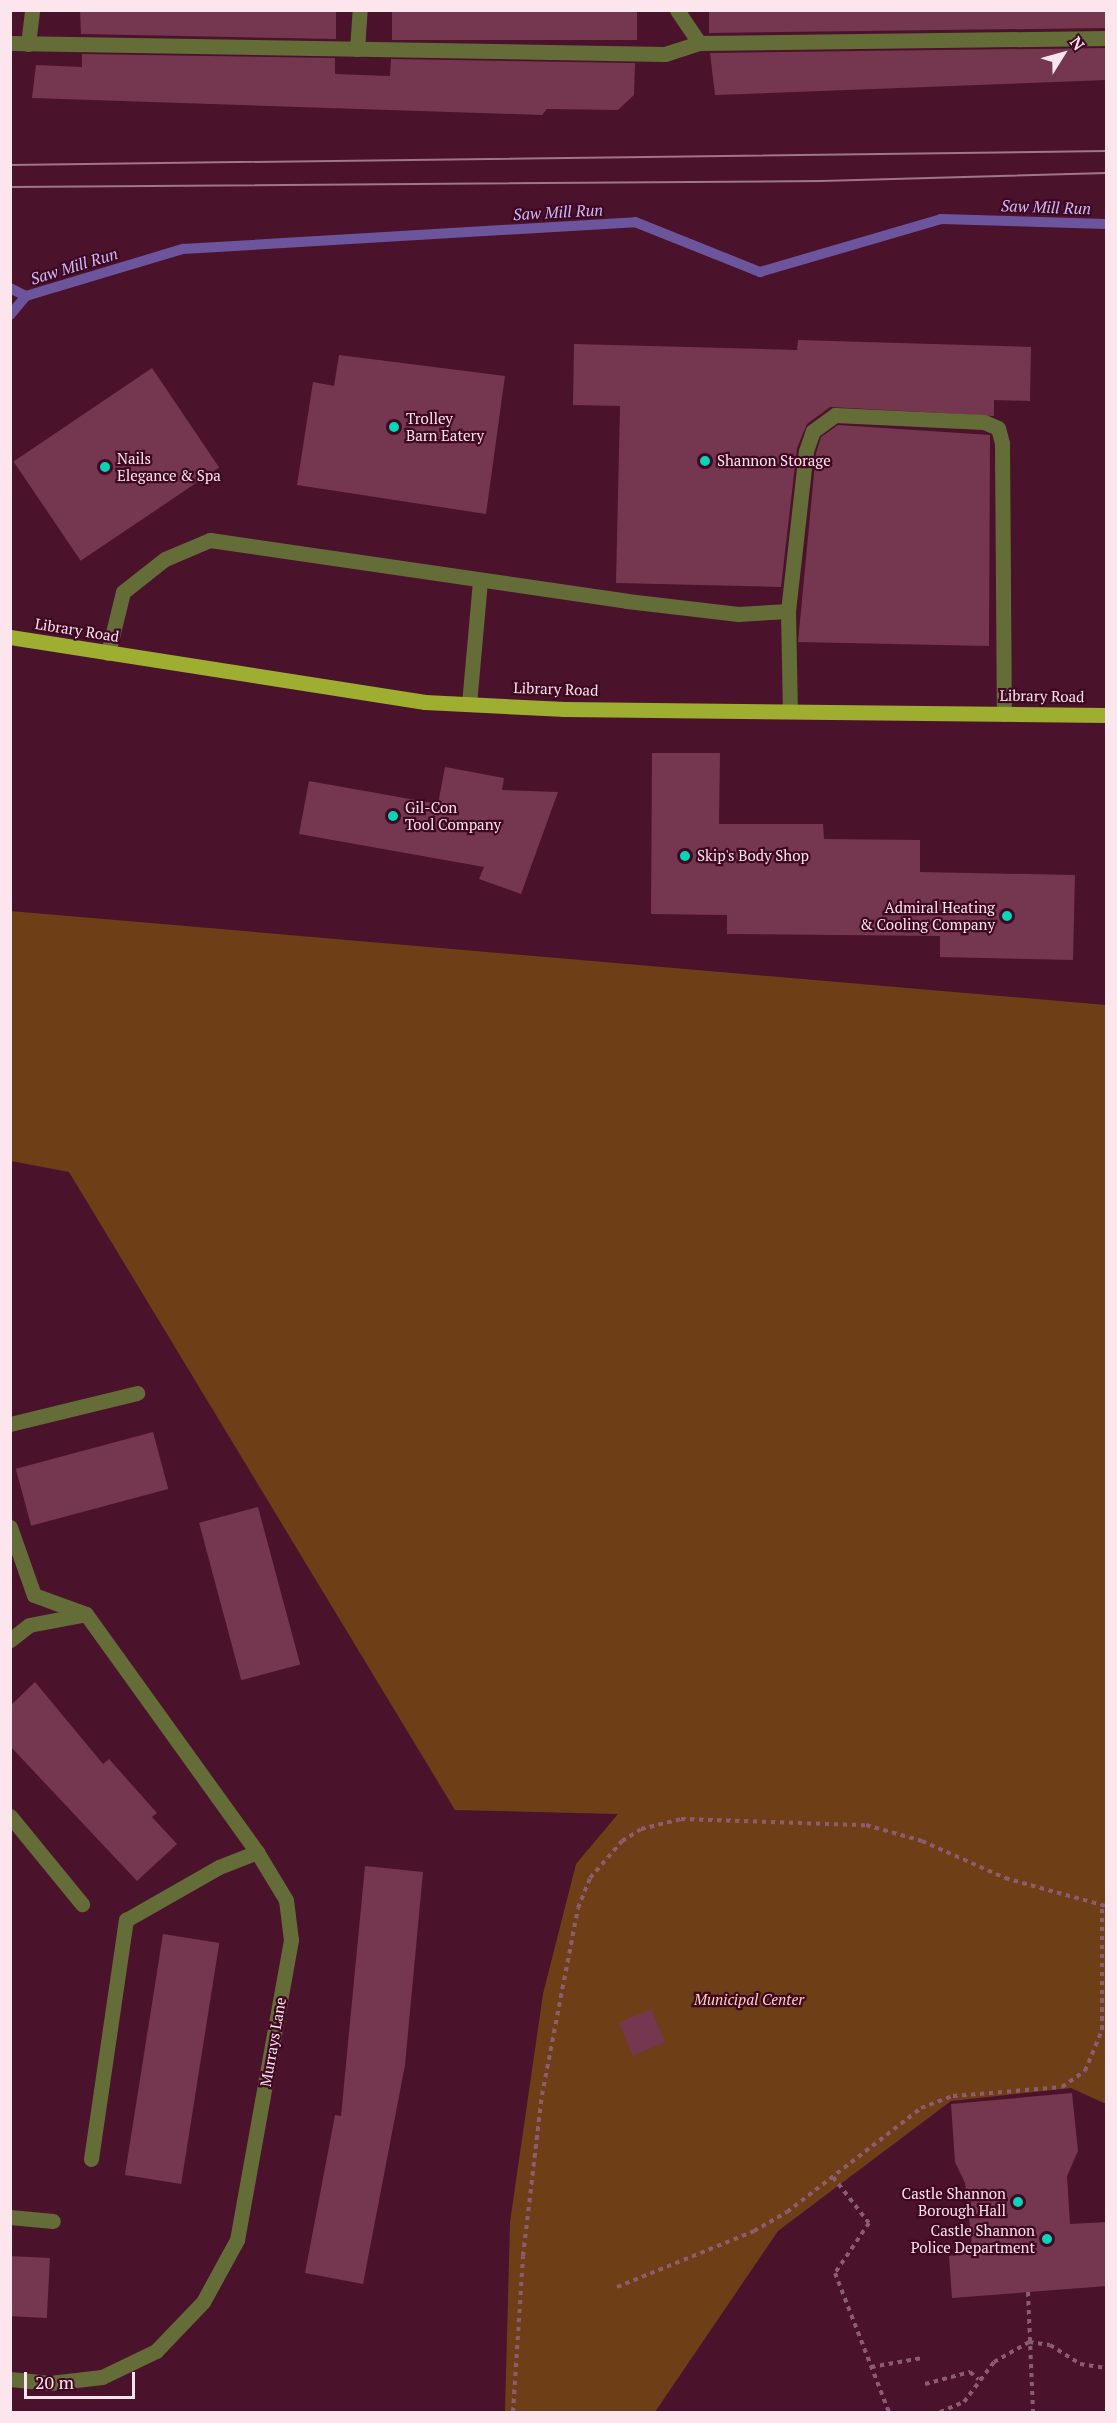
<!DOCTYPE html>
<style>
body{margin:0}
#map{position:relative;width:1117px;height:2423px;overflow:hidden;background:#4b122c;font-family:"PT Serif",serif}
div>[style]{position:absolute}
.green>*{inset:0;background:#6e3f17}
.stream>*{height:10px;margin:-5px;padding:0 5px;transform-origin:5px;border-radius:5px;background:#6d559d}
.building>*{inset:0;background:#74374f;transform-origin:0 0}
.path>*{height:4px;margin-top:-2px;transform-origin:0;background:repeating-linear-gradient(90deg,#8a5d71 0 4.5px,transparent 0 9px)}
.lane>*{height:15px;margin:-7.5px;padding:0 7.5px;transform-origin:7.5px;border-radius:7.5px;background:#646d37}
.street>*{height:15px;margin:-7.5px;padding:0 7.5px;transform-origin:7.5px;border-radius:7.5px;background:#646d37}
.primary>*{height:15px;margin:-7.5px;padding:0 7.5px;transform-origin:7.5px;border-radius:7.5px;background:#9dae30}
.tram>*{height:1.5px;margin:-0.75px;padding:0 0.75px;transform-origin:0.75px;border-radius:0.75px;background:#9f7788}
.dots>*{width:16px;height:16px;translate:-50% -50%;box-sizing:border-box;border:3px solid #3f0722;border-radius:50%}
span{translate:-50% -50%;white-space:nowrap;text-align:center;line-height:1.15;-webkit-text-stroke:4.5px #3f0722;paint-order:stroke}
.poi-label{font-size:15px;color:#fce5ec}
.left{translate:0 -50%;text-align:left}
.right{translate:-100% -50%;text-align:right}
.street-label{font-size:15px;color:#fce5ec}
.park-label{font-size:15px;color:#fed7bc;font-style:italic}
.water-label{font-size:16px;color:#cbbbf7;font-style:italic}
.frame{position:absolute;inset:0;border:12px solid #fce5ec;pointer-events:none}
.north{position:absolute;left:1033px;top:24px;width:60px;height:60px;-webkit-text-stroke:4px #3f0722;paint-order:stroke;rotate:53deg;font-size:16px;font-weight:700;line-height:24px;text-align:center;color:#fce5ec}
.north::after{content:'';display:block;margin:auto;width:21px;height:27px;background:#fce5ec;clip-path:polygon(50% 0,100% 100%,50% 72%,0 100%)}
.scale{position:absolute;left:24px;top:2372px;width:111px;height:27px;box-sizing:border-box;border:3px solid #fce5ec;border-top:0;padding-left:8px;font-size:18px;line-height:21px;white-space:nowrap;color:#fce5ec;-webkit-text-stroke:4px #3f0722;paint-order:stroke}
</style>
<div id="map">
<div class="green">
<div style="clip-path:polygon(10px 911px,1106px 1005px,1106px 2104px,1071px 2088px,951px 2101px,778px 2231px,655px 2412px,505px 2412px,510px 2222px,543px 1994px,576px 1864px,618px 1814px,455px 1810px,69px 1172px,11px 1161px)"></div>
</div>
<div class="stream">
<div style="left:10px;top:288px;width:18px;rotate:27deg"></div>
<div style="left:10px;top:315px;width:25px;rotate:-50deg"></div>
<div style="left:26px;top:296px;width:164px;rotate:-16.7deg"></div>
<div style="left:183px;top:249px;width:453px;rotate:-3.4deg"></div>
<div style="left:635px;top:222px;width:135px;rotate:21.8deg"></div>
<div style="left:760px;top:272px;width:189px;rotate:-16.3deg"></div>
<div style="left:941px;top:219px;width:165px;rotate:1.7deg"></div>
</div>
<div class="building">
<div style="clip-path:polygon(80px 10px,336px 10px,336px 39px,81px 34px)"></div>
<div style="left:392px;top:10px;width:245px;height:30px"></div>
<div style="clip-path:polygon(709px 10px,1107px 10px,1107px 28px,709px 33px)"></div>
<div style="clip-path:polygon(1107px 48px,1107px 80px,715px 95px,710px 53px)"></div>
<div style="clip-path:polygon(82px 54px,335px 58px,335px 74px,390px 76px,391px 59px,635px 63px,634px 95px,618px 110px,547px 109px,542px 115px,32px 98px,36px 65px,82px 67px)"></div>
<div style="clip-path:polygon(798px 340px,1031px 347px,1030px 401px,994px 400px,994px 416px,830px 407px,807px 424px,797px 448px,781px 587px,616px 583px,620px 406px,573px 405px,574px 344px,797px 350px)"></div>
<div style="clip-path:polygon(339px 355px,505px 376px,486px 514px,297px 485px,313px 382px,334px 386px)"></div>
<div style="left:152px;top:368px;width:120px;height:167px;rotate:56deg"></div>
<div style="clip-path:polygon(838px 425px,990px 435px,989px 646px,798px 642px,816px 453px,821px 437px)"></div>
<div style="clip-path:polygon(652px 753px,720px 753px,719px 824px,823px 824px,824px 839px,920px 840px,920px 872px,1075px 875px,1073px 960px,940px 957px,940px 936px,727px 934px,727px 915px,651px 914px)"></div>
<div style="clip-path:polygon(445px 767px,504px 778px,502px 790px,558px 792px,521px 894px,479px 879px,484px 867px,299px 834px,309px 781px,438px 804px)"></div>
<div style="left:153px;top:1432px;width:59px;height:142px;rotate:75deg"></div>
<div style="left:258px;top:1507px;width:163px;height:61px;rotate:75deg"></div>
<div style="clip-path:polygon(35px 1682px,103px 1764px,109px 1759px,157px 1813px,152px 1817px,177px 1844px,137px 1881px,10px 1746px,10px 1706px)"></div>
<div style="clip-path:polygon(365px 1866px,423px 1872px,405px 2065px,363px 2284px,305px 2273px,335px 2115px,341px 2116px)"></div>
<div style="left:163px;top:1934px;width:57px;height:244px;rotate:9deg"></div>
<div style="left:651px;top:2009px;width:36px;height:35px;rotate:67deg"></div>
<div style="clip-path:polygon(1072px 2093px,1078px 2151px,1067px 2176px,1070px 2224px,1107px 2222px,1107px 2286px,952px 2298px,949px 2256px,973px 2253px,965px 2183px,955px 2162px,951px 2104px)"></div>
<div style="left:10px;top:2256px;width:40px;height:60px;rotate:3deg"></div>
</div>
<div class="path">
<div style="left:833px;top:2177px;width:58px;rotate:52deg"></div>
<div style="left:869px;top:2223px;width:60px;rotate:124.2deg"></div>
<div style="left:835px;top:2273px;width:149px;rotate:68.8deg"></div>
<div style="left:617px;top:2287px;width:148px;rotate:-22.2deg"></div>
<div style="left:754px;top:2231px;width:38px;rotate:-30deg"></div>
<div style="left:787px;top:2212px;width:170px;rotate:-37.8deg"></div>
<div style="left:921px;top:2108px;width:34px;rotate:-21deg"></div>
<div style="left:953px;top:2096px;width:109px;rotate:-4.7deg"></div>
<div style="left:1062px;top:2087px;width:28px;rotate:-35deg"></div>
<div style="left:1085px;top:2071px;width:44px;rotate:-67.5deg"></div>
<div style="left:1102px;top:2030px;width:125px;rotate:-90deg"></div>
<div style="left:1028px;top:2292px;width:120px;rotate:87.6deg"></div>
<div style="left:871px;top:2367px;width:52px;rotate:-10deg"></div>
<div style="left:925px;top:2384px;width:47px;rotate:-14.9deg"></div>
<div style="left:970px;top:2372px;width:11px;rotate:41deg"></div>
<div style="left:513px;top:2412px;width:156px;rotate:-86.3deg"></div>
<div style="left:523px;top:2256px;width:162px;rotate:-83.3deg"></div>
<div style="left:542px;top:2095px;width:190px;rotate:-79.1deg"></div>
<div style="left:578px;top:1908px;width:32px;rotate:-68deg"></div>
<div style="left:590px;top:1878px;width:49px;rotate:-49.1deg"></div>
<div style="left:622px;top:1841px;width:22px;rotate:-32deg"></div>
<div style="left:641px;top:1829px;width:41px;rotate:-14deg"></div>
<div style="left:681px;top:1819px;width:185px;rotate:1.9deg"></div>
<div style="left:866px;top:1825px;width:58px;rotate:15.9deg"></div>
<div style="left:922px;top:1841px;width:91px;rotate:24deg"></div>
<div style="left:1005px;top:1878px;width:105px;rotate:15.5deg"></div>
<div style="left:940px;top:2412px;width:26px;rotate:-23deg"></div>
<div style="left:964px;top:2402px;width:50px;rotate:-53.1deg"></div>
<div style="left:994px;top:2362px;width:40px;rotate:-29.7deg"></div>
<div style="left:1029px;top:2342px;width:21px;rotate:8deg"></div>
<div style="left:1050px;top:2345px;width:36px;rotate:32deg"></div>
<div style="left:1080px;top:2364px;width:26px;rotate:9deg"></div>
</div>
<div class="lane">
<div style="left:677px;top:10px;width:40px;rotate:56deg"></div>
<div style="left:10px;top:43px;width:655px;rotate:0.96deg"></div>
<div style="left:665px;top:54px;width:36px;rotate:-18deg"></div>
<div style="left:699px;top:43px;width:407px;rotate:-0.7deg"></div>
<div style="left:28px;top:44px;width:34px;rotate:-83deg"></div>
<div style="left:357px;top:49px;width:39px;rotate:-86deg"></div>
<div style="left:788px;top:611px;width:161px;rotate:-83.6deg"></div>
<div style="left:806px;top:451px;width:21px;rotate:-71deg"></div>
<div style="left:813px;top:431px;width:27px;rotate:-36deg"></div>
<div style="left:835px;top:415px;width:149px;rotate:2.7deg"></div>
<div style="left:984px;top:422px;width:15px;rotate:23deg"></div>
<div style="left:998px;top:428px;width:16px;rotate:75deg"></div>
<div style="left:1002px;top:443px;width:271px;rotate:89.6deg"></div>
<div style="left:108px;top:653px;width:63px;rotate:-76.2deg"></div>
<div style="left:123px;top:592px;width:53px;rotate:-38.2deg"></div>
<div style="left:165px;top:559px;width:49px;rotate:-22.9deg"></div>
<div style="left:210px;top:540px;width:421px;rotate:8.3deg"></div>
<div style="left:627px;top:601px;width:112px;rotate:6.7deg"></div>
<div style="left:738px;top:614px;width:50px;rotate:-3.4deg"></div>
<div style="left:788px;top:611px;width:100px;rotate:88.9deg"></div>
<div style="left:469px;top:704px;width:123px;rotate:-84.9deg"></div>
<div style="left:10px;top:1424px;width:131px;rotate:-13.7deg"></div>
<div style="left:10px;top:1527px;width:72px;rotate:70.6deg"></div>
<div style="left:34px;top:1595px;width:55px;rotate:20.1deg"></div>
<div style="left:10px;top:1640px;width:24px;rotate:-38deg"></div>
<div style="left:29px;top:1625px;width:58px;rotate:-10.9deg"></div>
<div style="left:10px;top:1816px;width:114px;rotate:50.7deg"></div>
<div style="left:91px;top:2159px;width:242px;rotate:-81.7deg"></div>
<div style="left:126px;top:1920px;width:107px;rotate:-29.7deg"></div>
<div style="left:219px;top:1867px;width:41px;rotate:-21.5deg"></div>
<div style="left:10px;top:2217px;width:43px;rotate:5.3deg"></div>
</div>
<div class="street">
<div style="left:10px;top:2379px;width:40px;rotate:5.7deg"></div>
<div style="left:50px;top:2383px;width:52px;rotate:-6.6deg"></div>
<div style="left:102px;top:2377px;width:60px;rotate:-25.7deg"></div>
<div style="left:156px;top:2351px;width:68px;rotate:-46.2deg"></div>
<div style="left:203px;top:2302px;width:71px;rotate:-61.3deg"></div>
<div style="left:237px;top:2240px;width:305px;rotate:-79.8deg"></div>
<div style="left:291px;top:1940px;width:40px;rotate:-97.1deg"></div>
<div style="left:286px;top:1900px;width:56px;rotate:-121.1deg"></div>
<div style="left:257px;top:1852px;width:293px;rotate:-125.7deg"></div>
</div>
<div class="primary">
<div style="left:10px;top:637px;width:420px;rotate:8.9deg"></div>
<div style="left:425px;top:702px;width:140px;rotate:2.9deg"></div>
<div style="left:565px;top:709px;width:541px;rotate:0.64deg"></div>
</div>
<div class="tram">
<div style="left:10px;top:165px;width:1096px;rotate:-0.73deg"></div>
<div style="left:10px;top:187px;width:812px;rotate:-0.42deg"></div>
<div style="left:822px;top:181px;width:284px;rotate:-1.6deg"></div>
</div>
<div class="dots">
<div style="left:394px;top:427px;background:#06d5b6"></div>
<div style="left:705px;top:461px;background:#06d5b6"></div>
<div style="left:105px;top:467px;background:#06d5b6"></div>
<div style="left:393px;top:816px;background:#06d5b6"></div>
<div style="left:685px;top:856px;background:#06d5b6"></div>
<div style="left:1007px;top:916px;background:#06d5b6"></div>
<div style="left:1018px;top:2202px;background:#06d5b6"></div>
<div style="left:1047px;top:2239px;background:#06d5b6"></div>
</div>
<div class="poi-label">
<span class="left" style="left:406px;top:427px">Trolley<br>Barn Eatery</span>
<span class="left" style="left:117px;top:467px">Nails<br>Elegance &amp; Spa</span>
<span class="left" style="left:717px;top:461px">Shannon Storage</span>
<span class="left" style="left:405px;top:816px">Gil-Con<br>Tool Company</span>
<span class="left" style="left:697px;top:856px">Skip's Body Shop</span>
<span class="right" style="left:995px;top:916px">Admiral Heating<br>&amp; Cooling Company</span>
<span class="right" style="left:1006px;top:2202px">Castle Shannon<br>Borough Hall</span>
<span class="right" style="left:1035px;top:2239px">Castle Shannon<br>Police Department</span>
</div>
<div class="street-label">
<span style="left:77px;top:630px;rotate:9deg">Library Road</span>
<span style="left:556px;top:689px;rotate:2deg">Library Road</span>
<span style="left:1042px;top:696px;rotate:1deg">Library Road</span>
<span style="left:273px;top:2042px;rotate:-80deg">Murrays Lane</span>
</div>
<div class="park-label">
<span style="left:749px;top:2000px">Municipal Center</span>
</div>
<div class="water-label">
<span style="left:1046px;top:207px;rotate:2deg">Saw Mill Run</span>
<span style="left:558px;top:212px;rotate:-3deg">Saw Mill Run</span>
<span style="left:74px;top:266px;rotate:-17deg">Saw Mill Run</span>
</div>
<div class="frame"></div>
<div class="north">N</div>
<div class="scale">20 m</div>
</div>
